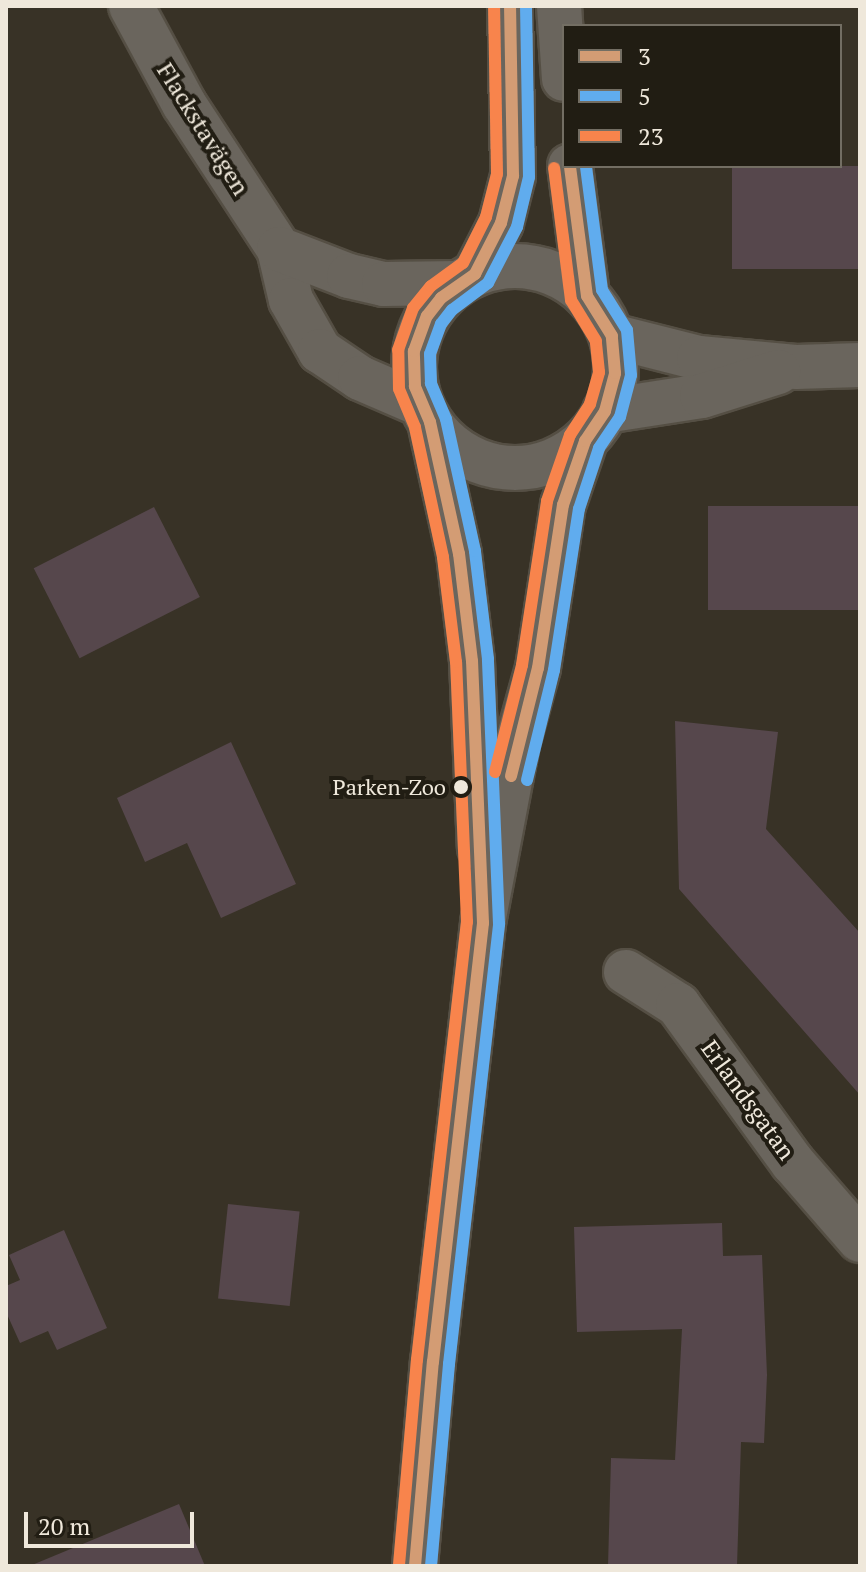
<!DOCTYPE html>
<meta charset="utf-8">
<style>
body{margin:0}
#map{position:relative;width:866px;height:1572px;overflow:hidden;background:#383226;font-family:"PT Serif",serif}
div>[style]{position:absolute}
.building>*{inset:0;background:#56474c;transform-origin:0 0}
.roads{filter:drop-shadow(2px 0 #554f44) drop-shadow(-2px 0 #554f44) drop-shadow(0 2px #554f44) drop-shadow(0 -2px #554f44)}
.minor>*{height:44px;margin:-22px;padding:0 22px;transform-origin:22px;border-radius:22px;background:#6a655d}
.minor>.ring{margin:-22px;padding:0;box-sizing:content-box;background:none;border:44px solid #6a655d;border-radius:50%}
.bus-1>*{height:12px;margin:-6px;padding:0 6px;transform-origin:6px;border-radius:6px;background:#d39c74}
.bus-2>*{height:12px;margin:-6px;padding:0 6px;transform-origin:6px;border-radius:6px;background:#60acee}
.bus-3>*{height:12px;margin:-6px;padding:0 6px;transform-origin:6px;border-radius:6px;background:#f8844c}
.dots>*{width:22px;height:22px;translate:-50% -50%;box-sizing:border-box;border:4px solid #211d13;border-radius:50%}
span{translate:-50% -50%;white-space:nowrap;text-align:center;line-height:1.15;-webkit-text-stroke:8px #211d13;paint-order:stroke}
.bus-label{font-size:22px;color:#efe8db}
.right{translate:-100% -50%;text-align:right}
.street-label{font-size:24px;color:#efe8db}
.frame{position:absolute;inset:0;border:8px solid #efe8db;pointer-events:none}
.legend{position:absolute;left:562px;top:24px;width:280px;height:144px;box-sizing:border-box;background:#211d13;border:2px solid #736e63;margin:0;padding:10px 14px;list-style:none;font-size:24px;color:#efe8db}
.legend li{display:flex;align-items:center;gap:16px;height:40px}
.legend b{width:40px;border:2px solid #736e63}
.scale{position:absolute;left:24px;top:1512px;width:170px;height:36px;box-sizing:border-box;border:4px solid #efe8db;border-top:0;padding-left:10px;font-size:24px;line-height:28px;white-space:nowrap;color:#efe8db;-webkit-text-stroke:6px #211d13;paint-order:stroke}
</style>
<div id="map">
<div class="building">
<div style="left:732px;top:166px;width:128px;height:103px"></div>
<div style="left:860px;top:506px;width:104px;height:152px;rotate:90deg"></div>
<div style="left:154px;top:507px;width:101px;height:135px;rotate:63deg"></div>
<div style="clip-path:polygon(675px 721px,778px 732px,766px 829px,860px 933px,860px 1095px,679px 889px)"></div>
<div style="clip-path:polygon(231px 742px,296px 884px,221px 918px,187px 843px,145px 862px,117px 798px)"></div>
<div style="left:228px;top:1204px;width:72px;height:95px;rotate:6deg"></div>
<div style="clip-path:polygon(722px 1223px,723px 1256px,762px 1255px,767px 1375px,764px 1443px,741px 1442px,737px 1566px,608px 1566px,611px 1458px,675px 1460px,682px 1329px,577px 1332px,574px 1227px)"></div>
<div style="clip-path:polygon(64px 1230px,107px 1328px,57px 1350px,48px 1331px,20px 1343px,6px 1312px,6px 1286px,20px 1280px,9px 1255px)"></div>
<div style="clip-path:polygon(179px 1504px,205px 1566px,32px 1566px,32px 1565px)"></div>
</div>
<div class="roads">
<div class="minor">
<div style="left:131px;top:6px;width:111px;rotate:61.6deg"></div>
<div style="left:184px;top:104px;width:173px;rotate:56.8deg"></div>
<div style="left:279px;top:249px;width:52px;rotate:76.8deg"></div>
<div style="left:291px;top:300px;width:59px;rotate:60.4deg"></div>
<div style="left:320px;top:351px;width:48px;rotate:34deg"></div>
<div style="left:360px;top:378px;width:65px;rotate:23.4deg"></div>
<div style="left:559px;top:6px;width:73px;rotate:86.1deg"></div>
<div style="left:570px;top:166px;width:131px;rotate:82.5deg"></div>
<div style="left:279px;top:249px;width:75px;rotate:21.1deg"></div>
<div style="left:349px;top:276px;width:36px;rotate:13deg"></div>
<div style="left:384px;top:284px;width:74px;rotate:-0.8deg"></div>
<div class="ring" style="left:414px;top:266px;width:158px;height:158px"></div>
<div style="left:475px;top:274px;width:57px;rotate:-63deg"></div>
<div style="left:501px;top:223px;width:49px;rotate:-75.7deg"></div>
<div style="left:513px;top:176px;width:170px;rotate:-91deg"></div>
<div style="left:612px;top:336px;width:90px;rotate:14.2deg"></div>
<div style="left:699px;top:358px;width:97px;rotate:5.3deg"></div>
<div style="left:796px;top:367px;width:64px;rotate:-1.8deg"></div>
<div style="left:605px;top:411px;width:98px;rotate:-8.8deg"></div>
<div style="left:702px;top:396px;width:80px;rotate:-17.5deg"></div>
<div style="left:430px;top:422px;width:135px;rotate:77.6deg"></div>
<div style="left:459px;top:554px;width:108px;rotate:83.1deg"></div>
<div style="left:472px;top:661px;width:187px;rotate:87.6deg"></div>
<div style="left:626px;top:972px;width:62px;rotate:32.4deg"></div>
<div style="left:678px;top:1005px;width:195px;rotate:54deg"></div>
<div style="left:793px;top:1163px;width:102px;rotate:49deg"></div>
<div style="left:415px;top:1566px;width:205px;rotate:-85deg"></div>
<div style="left:433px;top:1362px;width:442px;rotate:-83.5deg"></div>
<div style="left:483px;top:923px;width:182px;rotate:-79.2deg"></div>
<div style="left:517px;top:744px;width:79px;rotate:-74.6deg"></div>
<div style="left:538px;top:668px;width:165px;rotate:-81.3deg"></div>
<div style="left:563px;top:505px;width:68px;rotate:-71deg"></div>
</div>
</div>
<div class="bus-1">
<div style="left:511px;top:776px;width:111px;rotate:-76deg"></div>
<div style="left:538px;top:668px;width:165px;rotate:-81.3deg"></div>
<div style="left:563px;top:505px;width:68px;rotate:-71deg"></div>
<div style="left:585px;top:441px;width:36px;rotate:-56deg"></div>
<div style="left:605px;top:411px;width:39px;rotate:-75deg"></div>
<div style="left:615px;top:373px;width:37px;rotate:-95deg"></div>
<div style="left:612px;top:336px;width:47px;rotate:-122deg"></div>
<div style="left:587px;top:296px;width:131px;rotate:-97.5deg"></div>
<div style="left:415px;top:1566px;width:205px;rotate:-85deg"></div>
<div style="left:433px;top:1362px;width:442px;rotate:-83.5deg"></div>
<div style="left:483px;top:923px;width:262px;rotate:-92.4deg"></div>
<div style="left:472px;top:661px;width:108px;rotate:-96.9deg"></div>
<div style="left:459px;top:554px;width:135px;rotate:-102.4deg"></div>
<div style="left:430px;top:422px;width:39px;rotate:-113deg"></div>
<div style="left:415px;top:386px;width:35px;rotate:-92deg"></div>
<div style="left:414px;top:351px;width:37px;rotate:-70deg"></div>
<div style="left:427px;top:316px;width:23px;rotate:-52deg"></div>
<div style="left:441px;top:298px;width:42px;rotate:-35.2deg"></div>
<div style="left:475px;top:274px;width:57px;rotate:-63deg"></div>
<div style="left:501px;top:223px;width:49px;rotate:-75.7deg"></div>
<div style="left:513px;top:176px;width:170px;rotate:-91deg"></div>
</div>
<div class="bus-2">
<div style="left:527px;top:780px;width:113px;rotate:-76.2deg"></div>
<div style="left:554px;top:670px;width:163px;rotate:-81.2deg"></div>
<div style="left:579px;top:509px;width:64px;rotate:-71.8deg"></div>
<div style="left:599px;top:448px;width:37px;rotate:-56deg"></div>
<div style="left:620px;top:417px;width:43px;rotate:-75.3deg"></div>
<div style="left:631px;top:375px;width:45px;rotate:-95.1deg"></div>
<div style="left:627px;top:330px;width:47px;rotate:-122deg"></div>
<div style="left:602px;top:290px;width:125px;rotate:-97.4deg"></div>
<div style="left:431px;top:1566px;width:203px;rotate:-84.9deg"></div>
<div style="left:449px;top:1364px;width:443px;rotate:-83.5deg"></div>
<div style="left:499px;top:924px;width:265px;rotate:-92.4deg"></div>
<div style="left:488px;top:659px;width:109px;rotate:-96.9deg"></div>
<div style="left:475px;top:551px;width:135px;rotate:-102.4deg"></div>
<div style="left:446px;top:419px;width:39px;rotate:-113deg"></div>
<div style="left:431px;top:383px;width:29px;rotate:-92deg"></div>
<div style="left:430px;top:354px;width:32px;rotate:-70deg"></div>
<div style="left:441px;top:324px;width:18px;rotate:-52deg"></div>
<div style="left:452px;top:310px;width:45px;rotate:-36.9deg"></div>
<div style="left:488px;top:283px;width:63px;rotate:-62.6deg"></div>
<div style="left:517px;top:227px;width:51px;rotate:-76.5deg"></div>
<div style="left:529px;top:177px;width:171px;rotate:-91deg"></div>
</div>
<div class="bus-3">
<div style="left:495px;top:772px;width:110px;rotate:-75.8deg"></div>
<div style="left:522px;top:665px;width:166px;rotate:-81.3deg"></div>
<div style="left:547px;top:501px;width:70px;rotate:-70.8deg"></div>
<div style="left:570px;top:435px;width:37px;rotate:-57deg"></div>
<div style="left:590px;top:404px;width:33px;rotate:-74deg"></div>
<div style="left:599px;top:372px;width:31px;rotate:-96deg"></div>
<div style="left:596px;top:341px;width:48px;rotate:-121.4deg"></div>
<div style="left:571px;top:300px;width:133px;rotate:-97.3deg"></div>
<div style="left:399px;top:1565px;width:206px;rotate:-85deg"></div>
<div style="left:417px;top:1360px;width:441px;rotate:-83.5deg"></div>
<div style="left:467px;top:922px;width:260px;rotate:-92.4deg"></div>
<div style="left:456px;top:662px;width:106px;rotate:-97.1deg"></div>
<div style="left:443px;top:557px;width:133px;rotate:-102.2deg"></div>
<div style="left:415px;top:427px;width:41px;rotate:-112.8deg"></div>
<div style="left:399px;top:389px;width:39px;rotate:-91deg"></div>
<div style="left:398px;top:350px;width:45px;rotate:-70.3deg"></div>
<div style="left:413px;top:308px;width:28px;rotate:-51deg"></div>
<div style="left:431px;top:286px;width:39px;rotate:-36deg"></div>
<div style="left:463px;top:263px;width:51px;rotate:-63.4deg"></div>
<div style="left:486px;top:217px;width:44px;rotate:-75.7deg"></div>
<div style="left:497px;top:174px;width:168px;rotate:-91deg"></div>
</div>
<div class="dots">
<div style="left:461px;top:787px;background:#efe8db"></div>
</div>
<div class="bus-label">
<span class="right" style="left:446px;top:787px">Parken-Zoo</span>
</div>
<div class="street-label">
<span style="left:203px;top:129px;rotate:58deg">Flackstavägen</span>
<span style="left:748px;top:1100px;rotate:54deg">Erlandsgatan</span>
</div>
<div class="frame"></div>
<ul class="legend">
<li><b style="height:10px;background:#d39c74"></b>3</li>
<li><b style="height:10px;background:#60acee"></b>5</li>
<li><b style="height:10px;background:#f8844c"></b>23</li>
</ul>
<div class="scale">20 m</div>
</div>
